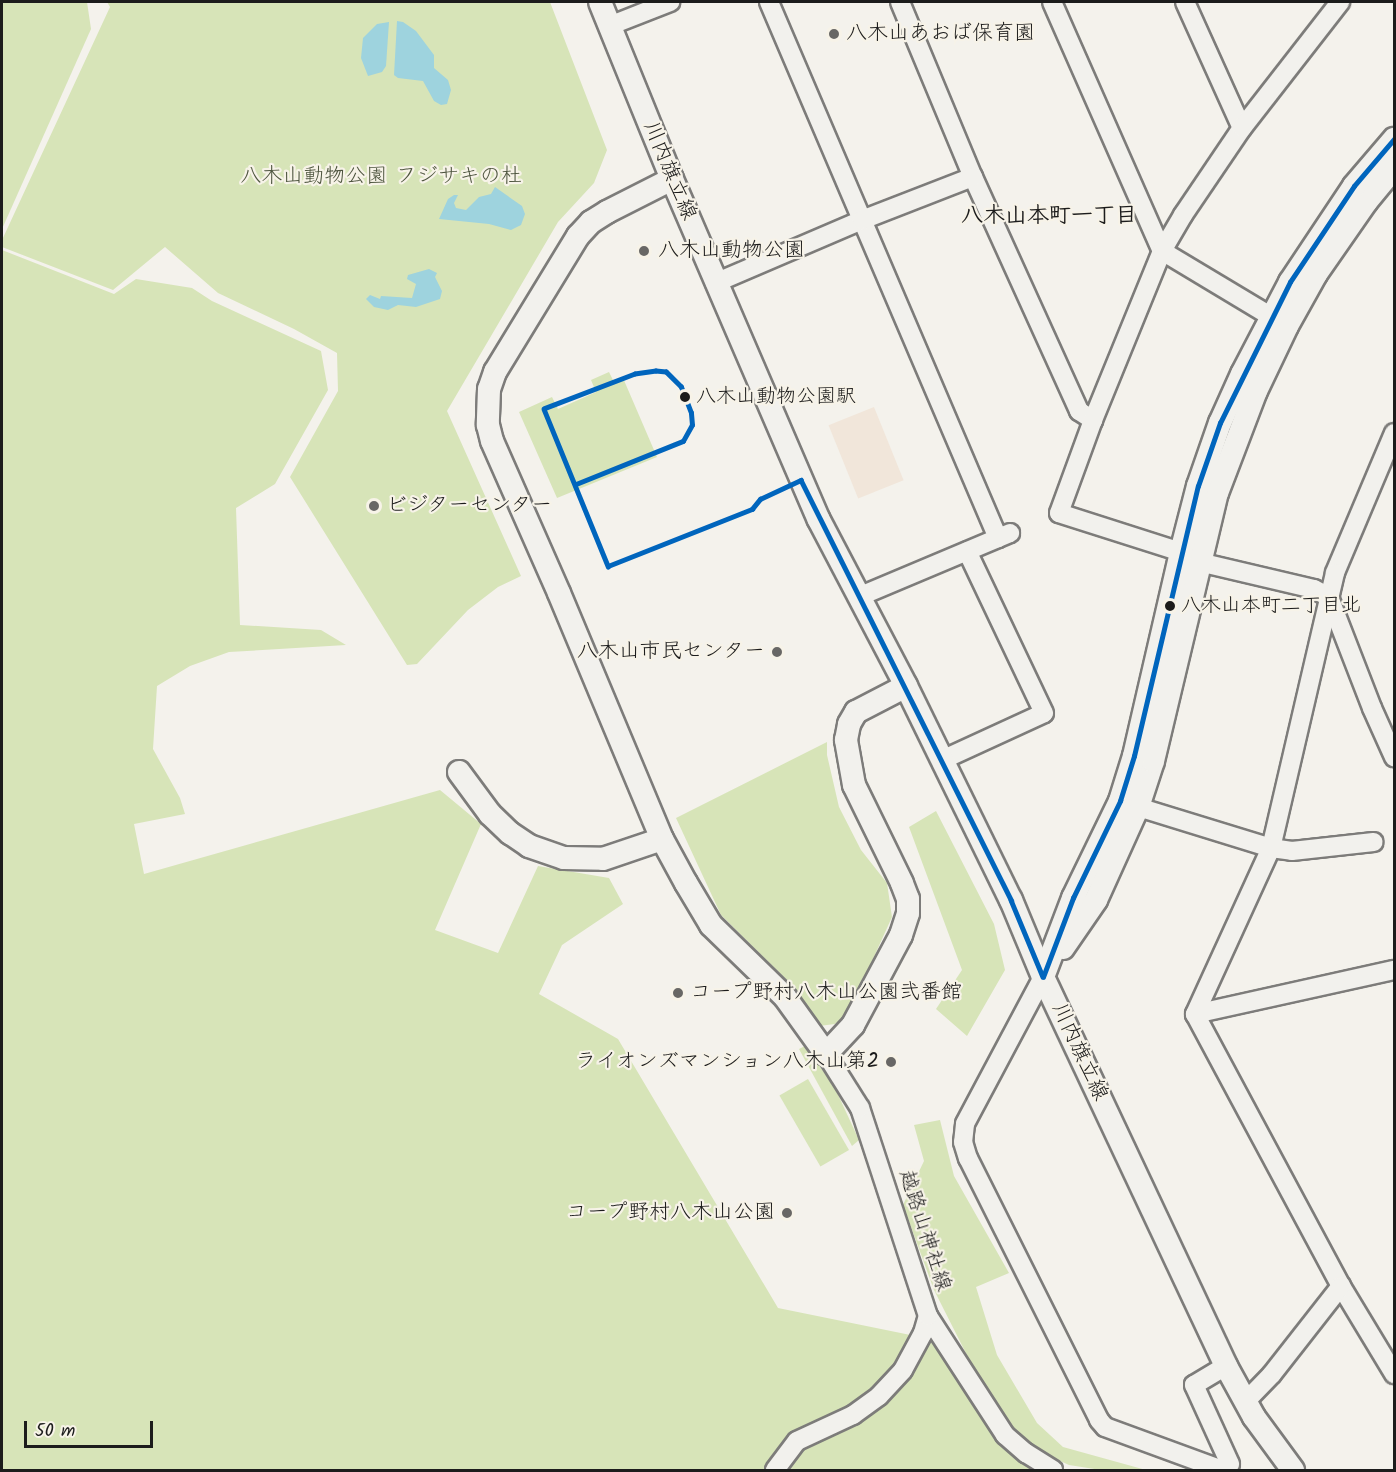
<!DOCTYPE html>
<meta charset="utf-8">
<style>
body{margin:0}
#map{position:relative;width:1396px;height:1472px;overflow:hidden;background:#f4f2ec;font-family:Kalam,"Klee One",sans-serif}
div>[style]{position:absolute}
.built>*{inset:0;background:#f1e6da;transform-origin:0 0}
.green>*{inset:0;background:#d7e4b8;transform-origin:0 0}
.water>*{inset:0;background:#9ed3de}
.roads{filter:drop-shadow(2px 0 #7d7c7a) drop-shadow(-2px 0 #7d7c7a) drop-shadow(0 2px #7d7c7a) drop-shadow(0 -2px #7d7c7a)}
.minor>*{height:18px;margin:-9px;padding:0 9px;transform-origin:9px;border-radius:9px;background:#f2f1ed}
.tertiary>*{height:22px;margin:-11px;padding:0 11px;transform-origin:11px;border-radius:11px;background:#f2f1ed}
.bus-1>*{height:4.5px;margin:-2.25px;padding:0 2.25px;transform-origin:2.25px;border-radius:2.25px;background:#0065bd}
.dots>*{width:16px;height:16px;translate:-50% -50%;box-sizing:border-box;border:3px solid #f7f3e8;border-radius:50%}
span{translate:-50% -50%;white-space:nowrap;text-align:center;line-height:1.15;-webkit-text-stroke:4.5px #f7f3e8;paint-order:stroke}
.bus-label{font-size:20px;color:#1c1c1c}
.left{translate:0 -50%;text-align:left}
.poi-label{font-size:21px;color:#1c1c1c}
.right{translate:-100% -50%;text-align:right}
.street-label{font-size:21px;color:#1c1c1c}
.park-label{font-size:21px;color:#4d543e}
.neighbourhood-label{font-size:22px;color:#1c1c1c;font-weight:700}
.frame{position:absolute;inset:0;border:3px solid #1c1c1c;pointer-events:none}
.scale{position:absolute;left:24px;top:1421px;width:129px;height:27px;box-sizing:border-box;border:3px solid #1c1c1c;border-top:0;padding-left:8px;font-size:18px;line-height:21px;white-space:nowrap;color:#1c1c1c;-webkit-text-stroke:4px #f7f3e8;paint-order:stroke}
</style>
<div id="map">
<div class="built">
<div style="left:874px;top:407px;width:79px;height:49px;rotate:68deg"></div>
</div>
<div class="green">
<div style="clip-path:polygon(2px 2px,87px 2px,91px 29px,2px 229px)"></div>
<div style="clip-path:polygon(107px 2px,550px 2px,607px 150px,594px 183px,558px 222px,447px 411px,521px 576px,498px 587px,468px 610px,417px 664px,407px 665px,290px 477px,338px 391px,337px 353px,294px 329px,218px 293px,165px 247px,113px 290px,2px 247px,2px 240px,110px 7px)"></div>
<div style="clip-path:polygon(2px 250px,114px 294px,136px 279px,192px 288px,212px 301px,321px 351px,328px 390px,275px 484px,236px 508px,240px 625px,321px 630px,346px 645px,229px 652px,190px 666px,157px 686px,153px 749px,180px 798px,185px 814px,134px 824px,144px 874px,440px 790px,481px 824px,435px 930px,498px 953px,538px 866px,609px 878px,623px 904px,562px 945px,539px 994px,618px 1039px,778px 1308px,935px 1340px,997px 1439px,1032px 1470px,2px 1470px)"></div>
<div style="clip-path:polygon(609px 372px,614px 382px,623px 378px,657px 457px,557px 498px,519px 412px,552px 397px,558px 409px,596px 392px,591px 380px)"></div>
<div style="clip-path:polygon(827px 742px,827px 755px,839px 807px,861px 850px,887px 883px,892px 917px,849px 1012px,835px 1024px,819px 1026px,795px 988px,721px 915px,676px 818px)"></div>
<div style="clip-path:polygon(936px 811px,994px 924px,1005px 970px,967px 1036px,936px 1009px,962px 970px,909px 827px)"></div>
<div style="clip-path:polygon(805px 1046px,834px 1086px,859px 1140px,852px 1146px,799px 1049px)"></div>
<div style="left:808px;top:1079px;width:82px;height:33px;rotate:60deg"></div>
<div style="clip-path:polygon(940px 1120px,954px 1176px,1009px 1273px,976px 1287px,997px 1355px,1037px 1423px,1063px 1447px,1146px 1470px,1101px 1470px,1069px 1465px,1036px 1450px,1011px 1426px,978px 1377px,934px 1290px,903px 1205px,924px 1161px,914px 1125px)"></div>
</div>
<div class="water">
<div style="clip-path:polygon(397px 21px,403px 22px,416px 31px,434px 55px,434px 68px,448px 80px,451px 90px,447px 104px,441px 105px,434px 101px,423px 81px,398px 78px,394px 75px)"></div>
<div style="clip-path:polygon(389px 22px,386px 66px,382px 72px,368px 76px,361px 58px,363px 38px,377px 24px)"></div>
<div style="clip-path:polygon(495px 187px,522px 206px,525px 214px,521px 225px,511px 230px,489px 224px,439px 219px,448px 199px,454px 195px,458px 195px,454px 203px,456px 208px,466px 210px,479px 197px,491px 194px)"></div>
<div style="clip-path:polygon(429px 269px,437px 273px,435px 277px,442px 291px,440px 299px,416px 307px,398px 305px,388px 310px,374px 307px,366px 299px,370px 295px,380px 299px,381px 296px,412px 298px,416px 284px,407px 279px,408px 275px)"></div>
</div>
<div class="roads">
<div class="minor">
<div style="left:769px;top:2px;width:583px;rotate:66.87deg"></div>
<div style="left:900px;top:2px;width:190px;rotate:67.4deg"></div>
<div style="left:973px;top:177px;width:257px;rotate:65.6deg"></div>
<div style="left:1079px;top:411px;width:17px;rotate:33deg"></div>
<div style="left:1052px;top:2px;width:272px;rotate:66.2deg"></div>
<div style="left:1162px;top:251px;width:128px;rotate:31deg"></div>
<div style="left:1185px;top:2px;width:138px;rotate:65.7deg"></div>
<div style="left:609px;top:26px;width:66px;rotate:-21.5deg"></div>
<div style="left:715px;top:283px;width:160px;rotate:-23.2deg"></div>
<div style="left:862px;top:220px;width:119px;rotate:-21.2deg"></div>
<div style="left:1394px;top:433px;width:152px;rotate:112.9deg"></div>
<div style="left:1335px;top:573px;width:282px;rotate:103.1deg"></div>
<div style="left:1271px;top:848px;width:183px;rotate:114.6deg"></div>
<div style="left:1195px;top:1014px;width:309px;rotate:61.8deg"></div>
<div style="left:1341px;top:1286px;width:103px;rotate:58.9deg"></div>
<div style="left:1181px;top:552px;width:128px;rotate:-162.3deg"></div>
<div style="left:1059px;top:513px;width:99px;rotate:-69.9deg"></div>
<div style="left:1093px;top:420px;width:183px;rotate:-67.8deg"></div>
<div style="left:1162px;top:251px;width:42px;rotate:-59.7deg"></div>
<div style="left:1183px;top:215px;width:105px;rotate:-55.9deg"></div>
<div style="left:1242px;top:128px;width:160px;rotate:-52.1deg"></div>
<div style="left:1199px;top:562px;width:118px;rotate:13.2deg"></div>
<div style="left:1314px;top:589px;width:17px;rotate:28deg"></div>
<div style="left:1329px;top:597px;width:119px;rotate:68.8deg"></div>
<div style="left:1372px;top:708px;width:54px;rotate:65.8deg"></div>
<div style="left:858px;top:597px;width:165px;rotate:-22.8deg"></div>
<div style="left:942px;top:760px;width:112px;rotate:-24.7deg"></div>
<div style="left:1044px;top:713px;width:179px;rotate:-115.4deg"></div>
<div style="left:1138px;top:807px;width:139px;rotate:17.1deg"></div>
<div style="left:1271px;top:848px;width:21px;rotate:8deg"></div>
<div style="left:1292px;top:851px;width:82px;rotate:-6.3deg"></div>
<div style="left:1043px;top:977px;width:166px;rotate:118deg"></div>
<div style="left:965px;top:1124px;width:18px;rotate:96deg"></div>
<div style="left:963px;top:1142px;width:17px;rotate:73deg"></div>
<div style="left:968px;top:1158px;width:293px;rotate:63.4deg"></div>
<div style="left:1099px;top:1420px;width:9px;rotate:49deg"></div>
<div style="left:1105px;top:1427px;width:122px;rotate:20.1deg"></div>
<div style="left:1220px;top:1469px;width:11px;rotate:-27deg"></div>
<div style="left:1230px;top:1464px;width:87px;rotate:-114.5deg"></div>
<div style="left:1194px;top:1385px;width:37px;rotate:-31deg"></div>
<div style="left:1195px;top:1014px;width:204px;rotate:-12.5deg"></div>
<div style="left:928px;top:1316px;width:142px;rotate:57.1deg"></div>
<div style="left:1005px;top:1435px;width:28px;rotate:41deg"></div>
<div style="left:1026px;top:1453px;width:32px;rotate:32deg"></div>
<div style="left:1246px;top:1401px;width:37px;rotate:-46deg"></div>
<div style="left:1272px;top:1374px;width:112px;rotate:-51.9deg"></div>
<div style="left:775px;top:1470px;width:36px;rotate:-53deg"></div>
<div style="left:797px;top:1441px;width:62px;rotate:-24.9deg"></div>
<div style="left:853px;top:1415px;width:32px;rotate:-36deg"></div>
<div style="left:879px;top:1396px;width:35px;rotate:-47deg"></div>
<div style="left:903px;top:1370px;width:42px;rotate:-61.6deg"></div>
<div style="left:923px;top:1333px;width:18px;rotate:-74deg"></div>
<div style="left:928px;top:1316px;width:219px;rotate:-108.1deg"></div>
<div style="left:860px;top:1108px;width:64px;rotate:-122.2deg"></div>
</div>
<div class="tertiary">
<div style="left:600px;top:2px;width:191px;rotate:67.9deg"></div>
<div style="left:672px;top:179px;width:371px;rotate:66.7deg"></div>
<div style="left:819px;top:520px;width:187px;rotate:62.3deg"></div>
<div style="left:906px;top:686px;width:238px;rotate:63.9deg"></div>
<div style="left:1011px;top:900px;width:83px;rotate:67.4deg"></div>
<div style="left:1043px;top:977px;width:430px;rotate:64.8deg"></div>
<div style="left:1226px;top:1366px;width:58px;rotate:61.2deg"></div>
<div style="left:1254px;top:1417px;width:66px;rotate:53.7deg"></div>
<div style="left:672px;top:179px;width:73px;rotate:153.1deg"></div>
<div style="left:607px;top:212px;width:19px;rotate:148deg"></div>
<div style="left:591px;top:222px;width:19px;rotate:133deg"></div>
<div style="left:578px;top:236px;width:159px;rotate:121.4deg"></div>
<div style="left:495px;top:372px;width:18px;rotate:109deg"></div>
<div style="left:489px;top:389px;width:36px;rotate:92deg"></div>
<div style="left:488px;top:425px;width:16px;rotate:76deg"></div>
<div style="left:492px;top:441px;width:166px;rotate:66.2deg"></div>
<div style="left:559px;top:593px;width:267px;rotate:67.3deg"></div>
<div style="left:662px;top:839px;width:50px;rotate:61.4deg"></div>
<div style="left:686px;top:883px;width:49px;rotate:59.2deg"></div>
<div style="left:711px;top:925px;width:103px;rotate:44.2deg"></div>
<div style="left:785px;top:997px;width:70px;rotate:54.3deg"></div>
<div style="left:826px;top:1054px;width:40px;rotate:-47deg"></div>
<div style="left:853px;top:1025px;width:102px;rotate:-61.9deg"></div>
<div style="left:901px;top:935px;width:23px;rotate:-72deg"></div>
<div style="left:908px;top:913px;width:14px;rotate:-90deg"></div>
<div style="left:908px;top:899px;width:17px;rotate:-111deg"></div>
<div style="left:902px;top:883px;width:109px;rotate:-116.1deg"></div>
<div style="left:854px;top:785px;width:46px;rotate:-100.1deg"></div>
<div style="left:846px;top:740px;width:16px;rotate:-79deg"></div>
<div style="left:849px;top:724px;width:14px;rotate:-60deg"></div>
<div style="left:856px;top:712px;width:56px;rotate:-27.5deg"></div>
<div style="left:459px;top:772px;width:52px;rotate:53.6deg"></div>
<div style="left:490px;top:814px;width:28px;rotate:44deg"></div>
<div style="left:510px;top:833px;width:23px;rotate:34deg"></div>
<div style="left:529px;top:846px;width:37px;rotate:19deg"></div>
<div style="left:564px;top:858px;width:39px;rotate:1deg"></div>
<div style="left:603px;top:859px;width:62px;rotate:-18.7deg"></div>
<div style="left:1063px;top:948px;width:58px;rotate:-55.5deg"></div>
<div style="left:1096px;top:900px;width:102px;rotate:-65.7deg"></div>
<div style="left:1138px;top:807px;width:48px;rotate:-71.9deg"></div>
<div style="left:1153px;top:761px;width:276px;rotate:-76.6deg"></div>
<div style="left:1217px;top:493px;width:109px;rotate:-69.1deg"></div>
<div style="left:1256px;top:391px;width:72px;rotate:-64.5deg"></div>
<div style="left:1287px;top:326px;width:60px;rotate:-60.9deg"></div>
<div style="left:1316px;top:274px;width:88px;rotate:-55.2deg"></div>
<div style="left:1366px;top:202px;width:44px;rotate:-50.5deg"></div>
<div style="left:1043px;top:977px;width:85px;rotate:-69.2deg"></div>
<div style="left:1073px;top:898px;width:108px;rotate:-64.1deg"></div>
<div style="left:1120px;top:801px;width:47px;rotate:-72.7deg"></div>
<div style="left:1134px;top:756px;width:209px;rotate:-77deg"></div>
<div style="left:1181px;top:552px;width:68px;rotate:-75.6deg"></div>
<div style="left:1198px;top:486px;width:67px;rotate:-70.8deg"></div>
<div style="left:1220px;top:423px;width:54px;rotate:-65.8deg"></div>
<div style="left:1242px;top:374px;width:104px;rotate:-62.4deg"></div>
<div style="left:1290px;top:282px;width:115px;rotate:-56.3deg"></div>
<div style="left:1354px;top:186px;width:62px;rotate:-49.6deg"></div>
</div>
</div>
<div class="bus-1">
<div style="left:576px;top:484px;width:115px;rotate:-21.9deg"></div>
<div style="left:683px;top:441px;width:18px;rotate:-61deg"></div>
<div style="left:692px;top:425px;width:12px;rotate:-95deg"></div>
<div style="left:691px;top:413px;width:28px;rotate:-111deg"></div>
<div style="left:681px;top:387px;width:21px;rotate:-135deg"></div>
<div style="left:666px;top:372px;width:10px;rotate:-174deg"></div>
<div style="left:656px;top:371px;width:21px;rotate:172deg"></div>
<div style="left:635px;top:374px;width:97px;rotate:159deg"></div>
<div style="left:544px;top:409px;width:170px;rotate:67.8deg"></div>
<div style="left:608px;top:566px;width:155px;rotate:-21.6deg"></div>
<div style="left:752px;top:509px;width:13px;rotate:-51deg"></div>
<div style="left:760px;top:499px;width:45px;rotate:-24.9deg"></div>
<div style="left:801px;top:480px;width:470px;rotate:63.4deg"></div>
<div style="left:1011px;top:900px;width:83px;rotate:67.4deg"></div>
<div style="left:1043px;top:977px;width:85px;rotate:-69.2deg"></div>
<div style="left:1073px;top:898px;width:108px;rotate:-64.1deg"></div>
<div style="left:1120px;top:801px;width:47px;rotate:-72.7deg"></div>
<div style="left:1134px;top:756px;width:277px;rotate:-76.7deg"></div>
<div style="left:1198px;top:486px;width:67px;rotate:-70.8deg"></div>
<div style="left:1220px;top:423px;width:157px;rotate:-63.6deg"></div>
<div style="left:1290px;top:282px;width:115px;rotate:-56.3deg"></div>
<div style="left:1354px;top:186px;width:62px;rotate:-49.6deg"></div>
</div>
<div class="dots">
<div style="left:834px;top:34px;background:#686765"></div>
<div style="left:644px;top:251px;background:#686765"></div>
<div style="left:685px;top:397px;background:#1c1c1c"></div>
<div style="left:374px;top:506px;background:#686765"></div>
<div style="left:1170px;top:606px;background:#1c1c1c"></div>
<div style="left:777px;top:652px;background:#686765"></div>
<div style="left:678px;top:993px;background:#686765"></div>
<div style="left:891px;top:1062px;background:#686765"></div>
<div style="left:787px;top:1213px;background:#686765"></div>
</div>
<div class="bus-label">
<span class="left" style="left:696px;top:397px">八木山動物公園駅</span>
<span class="left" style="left:1181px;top:606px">八木山本町二丁目北</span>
</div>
<div class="poi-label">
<span class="left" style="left:846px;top:34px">八木山あおば保育園</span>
<span class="left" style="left:658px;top:251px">八木山動物公園</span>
<span class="left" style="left:386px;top:506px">ビジターセンター</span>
<span class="right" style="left:765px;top:652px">八木山市民センター</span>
<span class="left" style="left:690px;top:993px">コープ野村八木山公園弐番館</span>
<span class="right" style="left:879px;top:1062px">ライオンズマンション八木山第2</span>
<span class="right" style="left:775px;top:1213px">コープ野村八木山公園</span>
</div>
<div class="street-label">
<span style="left:669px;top:171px;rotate:67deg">川内旗立線</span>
<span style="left:1079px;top:1052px;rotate:65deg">川内旗立線</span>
<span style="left:924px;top:1231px;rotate:72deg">越路山神社線</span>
</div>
<div class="park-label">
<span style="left:381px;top:177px">八木山動物公園 フジサキの杜</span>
</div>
<div class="neighbourhood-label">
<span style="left:1049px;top:217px">八木山本町一丁目</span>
</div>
<div class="frame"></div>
<div class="scale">50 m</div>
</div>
